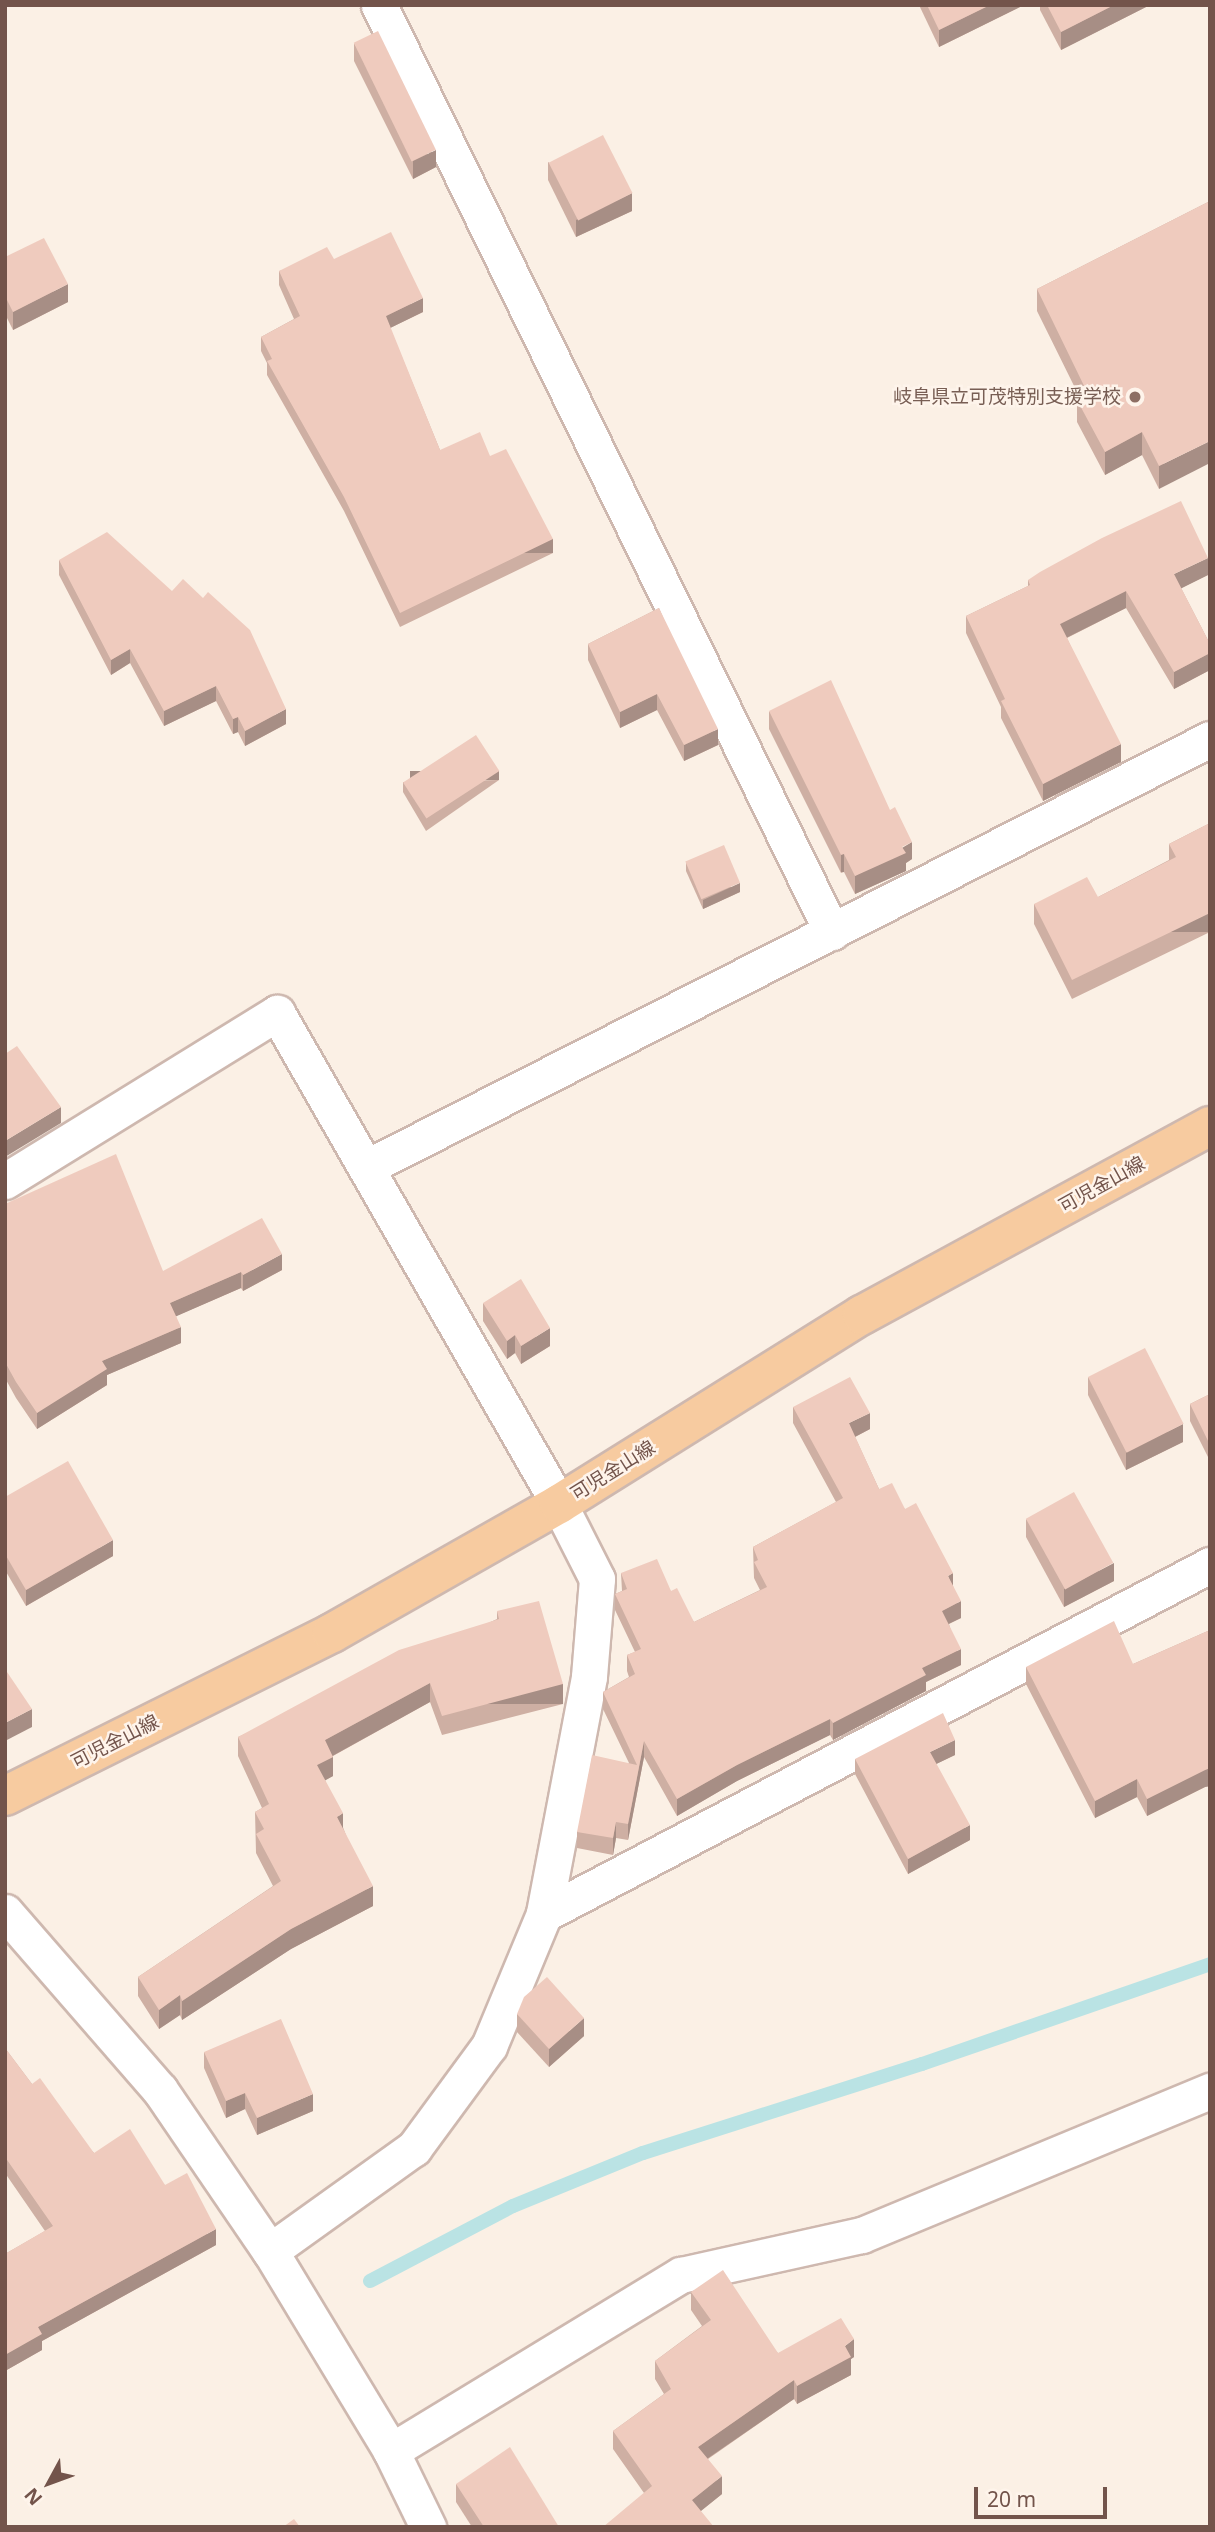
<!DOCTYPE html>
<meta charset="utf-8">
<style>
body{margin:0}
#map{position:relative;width:1215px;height:2532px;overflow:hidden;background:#fbf0e5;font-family:"Noto Sans","Noto Sans JP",sans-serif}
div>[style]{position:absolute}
.stream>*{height:14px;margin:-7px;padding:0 7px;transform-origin:7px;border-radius:7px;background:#bae3e4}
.roads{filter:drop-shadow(2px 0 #ceb8af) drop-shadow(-2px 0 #ceb8af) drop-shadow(0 2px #ceb8af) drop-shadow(0 -2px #ceb8af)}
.minor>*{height:35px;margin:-17.5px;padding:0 17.5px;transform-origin:17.5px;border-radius:17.5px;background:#fff}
.primary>*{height:38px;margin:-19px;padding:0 19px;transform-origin:19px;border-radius:19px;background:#f7cba0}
.wall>*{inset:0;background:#ceafa3}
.shaded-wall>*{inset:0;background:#a78e85;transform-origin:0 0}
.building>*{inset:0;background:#efcbbe;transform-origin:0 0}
.dots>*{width:19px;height:19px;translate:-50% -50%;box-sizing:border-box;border:4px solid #fef4eb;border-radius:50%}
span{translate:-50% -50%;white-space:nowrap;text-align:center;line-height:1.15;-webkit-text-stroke:5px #fef4eb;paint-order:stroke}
.education-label{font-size:19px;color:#785e54}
.right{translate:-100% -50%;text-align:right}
.street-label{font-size:19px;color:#73544b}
.frame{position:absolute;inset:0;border:7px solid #73544b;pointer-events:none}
.north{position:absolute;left:14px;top:2448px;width:70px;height:70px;-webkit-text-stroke:5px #fef4eb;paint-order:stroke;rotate:229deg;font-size:19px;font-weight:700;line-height:28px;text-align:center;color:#73544b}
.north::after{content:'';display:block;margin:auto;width:24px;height:32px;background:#73544b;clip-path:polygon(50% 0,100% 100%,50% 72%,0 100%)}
.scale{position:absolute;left:974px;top:2487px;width:133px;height:32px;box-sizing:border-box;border:4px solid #73544b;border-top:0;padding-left:9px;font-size:21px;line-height:24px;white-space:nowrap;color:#73544b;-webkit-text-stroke:5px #fef4eb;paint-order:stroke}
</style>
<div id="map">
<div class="stream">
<div style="left:370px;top:2281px;width:161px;rotate:-27.7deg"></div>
<div style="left:513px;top:2206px;width:140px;rotate:-22.2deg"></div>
<div style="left:643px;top:2153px;width:293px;rotate:-17.7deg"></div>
<div style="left:922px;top:2064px;width:305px;rotate:-19.1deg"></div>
</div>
<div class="roads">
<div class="minor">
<div style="left:379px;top:5px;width:1032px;rotate:63.96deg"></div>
<div style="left:367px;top:1167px;width:945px;rotate:-26.92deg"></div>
<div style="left:5px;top:1181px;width:320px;rotate:-31.7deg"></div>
<div style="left:277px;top:1013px;width:566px;rotate:60.13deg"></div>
<div style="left:559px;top:1504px;width:84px;rotate:63.1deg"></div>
<div style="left:597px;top:1579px;width:98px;rotate:94.7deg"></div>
<div style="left:589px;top:1677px;width:241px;rotate:100.8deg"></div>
<div style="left:544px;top:1914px;width:143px;rotate:112.6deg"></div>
<div style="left:489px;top:2046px;width:127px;rotate:126.3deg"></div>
<div style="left:414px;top:2148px;width:177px;rotate:144.4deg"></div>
<div style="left:5px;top:1912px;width:236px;rotate:49deg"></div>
<div style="left:160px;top:2090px;width:195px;rotate:55.7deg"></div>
<div style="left:270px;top:2251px;width:234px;rotate:58.8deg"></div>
<div style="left:391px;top:2451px;width:85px;rotate:64deg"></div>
<div style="left:544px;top:1914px;width:752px;rotate:-27.66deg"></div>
<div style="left:391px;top:2451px;width:339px;rotate:-31.3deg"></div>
<div style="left:681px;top:2275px;width:185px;rotate:-12.5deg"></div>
<div style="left:862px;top:2235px;width:377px;rotate:-22.5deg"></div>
</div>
<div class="primary">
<div style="left:5px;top:1796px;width:365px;rotate:-26.5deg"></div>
<div style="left:332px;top:1633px;width:261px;rotate:-29.6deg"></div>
<div style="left:559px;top:1504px;width:357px;rotate:-32deg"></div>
<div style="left:862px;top:1315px;width:396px;rotate:-28.5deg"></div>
</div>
</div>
<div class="wall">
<div style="clip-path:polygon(919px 5px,1024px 5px,939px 47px)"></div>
<div style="clip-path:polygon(1040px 5px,1150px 5px,1061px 50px,1040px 10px)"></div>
<div style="clip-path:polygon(354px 43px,436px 167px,413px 179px,354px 61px)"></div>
<div style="clip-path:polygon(548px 162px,632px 211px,576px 237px,548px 180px)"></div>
<div style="clip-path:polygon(1210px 201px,1159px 489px,1142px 455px,1105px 475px,1077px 422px,1077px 400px,1080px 398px,1037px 311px,1037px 289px)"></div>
<div style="clip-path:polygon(5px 257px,68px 302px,13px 330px,5px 314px)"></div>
<div style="clip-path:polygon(334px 259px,423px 312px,390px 328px,440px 450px,490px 456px,553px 553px,400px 627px,344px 511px,267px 375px,267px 363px,261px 351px,261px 337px,294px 319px,279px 285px,279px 271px)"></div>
<div style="clip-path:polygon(59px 560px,286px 724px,245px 746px,238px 732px,233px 734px,216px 701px,164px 726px,130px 663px,111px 675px,59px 575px)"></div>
<div style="clip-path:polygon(1208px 575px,1181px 588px,1210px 644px,1210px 670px,1174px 689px,1126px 608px,1067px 638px,1121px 762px,1043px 801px,1001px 718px,1001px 707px,966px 633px,966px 616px,1028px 586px,1028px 580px)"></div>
<div style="clip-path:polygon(659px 608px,718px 745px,684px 761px,657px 710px,620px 728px,588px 660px,588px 644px)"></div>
<div style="clip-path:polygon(769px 711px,912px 859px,906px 863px,906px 871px,855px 894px,844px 872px,841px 873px,769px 729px)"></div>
<div style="clip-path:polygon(499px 780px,426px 831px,403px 792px,403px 782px)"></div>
<div style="clip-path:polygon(1210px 823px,1210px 932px,1072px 999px,1034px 924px,1034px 904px,1098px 897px,1169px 860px,1169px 844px)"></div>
<div style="clip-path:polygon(686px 862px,740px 892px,703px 909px,686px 871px)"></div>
<div style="clip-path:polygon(1210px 1172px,1210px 1192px,1208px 1189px,1208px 1173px)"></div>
<div style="clip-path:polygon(5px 1204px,163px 1271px,282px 1270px,243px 1291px,241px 1288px,176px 1316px,181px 1343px,107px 1375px,107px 1385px,37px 1429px,16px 1398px,5px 1378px)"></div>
<div style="clip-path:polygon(483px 1303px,550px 1346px,521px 1364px,515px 1353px,507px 1359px,483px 1321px)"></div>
<div style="clip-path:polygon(1088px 1377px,1183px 1442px,1126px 1470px,1088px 1395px)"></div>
<div style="clip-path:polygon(1210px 1394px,1210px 1461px,1190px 1421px,1190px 1404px)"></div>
<div style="clip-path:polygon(793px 1407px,870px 1429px,855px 1437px,879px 1489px,905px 1509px,953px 1586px,961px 1618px,949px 1624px,961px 1665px,926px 1682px,926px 1691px,833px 1740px,830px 1735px,737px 1781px,677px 1816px,644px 1757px,628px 1840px,616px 1838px,613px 1855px,577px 1848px,577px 1832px,629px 1763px,603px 1709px,603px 1692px,629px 1677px,627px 1671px,627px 1655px,635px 1652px,615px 1610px,615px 1594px,622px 1591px,621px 1573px,671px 1591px,694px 1622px,760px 1590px,754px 1578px,753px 1547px,836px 1502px,793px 1423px)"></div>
<div style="clip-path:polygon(5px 1497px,113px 1556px,26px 1606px,5px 1570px)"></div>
<div style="clip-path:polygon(1026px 1519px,1114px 1581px,1064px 1607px,1026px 1537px)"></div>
<div style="clip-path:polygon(497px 1611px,563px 1704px,442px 1735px,430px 1702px,333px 1756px,333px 1776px,325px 1780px,373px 1906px,291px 1949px,182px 2020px,180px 2015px,159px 2029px,138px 1996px,138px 1977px,273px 1886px,256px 1853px,255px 1812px,262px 1808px,238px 1756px,238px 1737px,497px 1619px)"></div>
<div style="clip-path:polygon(1210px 1630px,1210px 1786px,1205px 1787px,1147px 1816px,1137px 1797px,1095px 1818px,1026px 1684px,1026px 1667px,1133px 1664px)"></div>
<div style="clip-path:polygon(955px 1755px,936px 1764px,970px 1840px,908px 1874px,855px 1774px,855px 1759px)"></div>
<div style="clip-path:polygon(517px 2014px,584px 2036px,549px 2067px,517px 2032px)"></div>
<div style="clip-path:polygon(5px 2048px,32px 2084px,94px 2153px,165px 2185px,216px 2245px,42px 2341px,42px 2350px,5px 2371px,5px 2254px,45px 2231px,5px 2173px)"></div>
<div style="clip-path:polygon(204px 2052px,313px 2111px,257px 2135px,245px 2109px,226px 2118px,204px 2068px)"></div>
<div style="clip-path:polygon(691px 2292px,778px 2353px,854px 2357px,851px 2359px,851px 2375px,797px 2404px,794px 2399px,708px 2459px,722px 2494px,701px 2511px,644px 2493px,613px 2449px,613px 2431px,664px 2394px,655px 2379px,655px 2361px,702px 2326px,691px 2310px)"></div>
<div style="clip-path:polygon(456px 2484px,559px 2527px,472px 2527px,456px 2502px)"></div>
</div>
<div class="shaded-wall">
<div style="clip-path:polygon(990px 5px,1024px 5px,939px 47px,939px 30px)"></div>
<div style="clip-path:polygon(1114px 5px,1150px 5px,1061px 50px,1061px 32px)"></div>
<div style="clip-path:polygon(436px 150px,436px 167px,413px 179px,413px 161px)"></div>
<div style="clip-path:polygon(632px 193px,632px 211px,576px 237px,576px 220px)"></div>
<div style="clip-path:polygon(68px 284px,68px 302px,13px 330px,13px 312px)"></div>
<div style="clip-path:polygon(423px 298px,423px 312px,386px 330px,386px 316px)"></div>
<div style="clip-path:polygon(1142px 432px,1142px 455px,1105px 475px,1105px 452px)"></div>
<div style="clip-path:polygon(1210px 441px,1210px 463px,1159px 489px,1159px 466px)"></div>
<div style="left:553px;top:539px;width:14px;height:170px;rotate:90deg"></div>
<div style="clip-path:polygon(1208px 558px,1208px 575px,1174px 592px,1174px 574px)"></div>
<div style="clip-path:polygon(1126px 591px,1126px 608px,1060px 641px,1060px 624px)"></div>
<div style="clip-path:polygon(130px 649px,130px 663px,111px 675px,111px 660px)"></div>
<div style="clip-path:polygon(1210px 653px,1210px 670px,1174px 689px,1174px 672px)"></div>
<div style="clip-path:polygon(216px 686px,216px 701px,164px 726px,164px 711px)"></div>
<div style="clip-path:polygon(657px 694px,657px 710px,620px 728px,620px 712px)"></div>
<div style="clip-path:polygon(286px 709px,286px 724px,245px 746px,245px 731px)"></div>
<div style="clip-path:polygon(238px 717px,238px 732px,233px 734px,233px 719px)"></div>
<div style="clip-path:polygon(718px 729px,718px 745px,684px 761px,684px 745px)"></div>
<div style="clip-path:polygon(1121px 744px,1121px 762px,1043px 801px,1043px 784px)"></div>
<div style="left:499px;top:771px;width:9px;height:89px;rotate:90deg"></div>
<div style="clip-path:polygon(912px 842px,912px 859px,906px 863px,906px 871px,855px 894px,855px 876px)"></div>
<div style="left:844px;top:854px;width:18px;height:3px;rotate:90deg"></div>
<div style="clip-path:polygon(740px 883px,740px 892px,703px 909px,703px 900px)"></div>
<div style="left:1210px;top:913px;width:19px;height:153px;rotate:90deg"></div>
<div style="clip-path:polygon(61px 1107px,61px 1123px,5px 1157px,5px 1141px)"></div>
<div style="clip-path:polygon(282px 1254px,282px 1270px,243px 1291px,243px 1275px)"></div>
<div style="clip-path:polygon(241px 1272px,241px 1288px,170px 1319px,170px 1303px)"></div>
<div style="clip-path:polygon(181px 1327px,181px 1343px,107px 1375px,107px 1385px,37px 1429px,37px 1413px,102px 1361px)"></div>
<div style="clip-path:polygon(550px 1328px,550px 1346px,521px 1364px,521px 1346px)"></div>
<div style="clip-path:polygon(515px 1335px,515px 1353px,507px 1359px,507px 1341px)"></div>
<div style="clip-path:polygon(870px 1413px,870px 1429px,849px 1440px,849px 1423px)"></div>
<div style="clip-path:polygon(1183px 1424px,1183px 1442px,1126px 1470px,1126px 1452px)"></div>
<div style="clip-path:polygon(113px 1540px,113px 1556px,26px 1606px,26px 1590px)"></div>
<div style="clip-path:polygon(1114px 1563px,1114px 1581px,1064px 1607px,1064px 1589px)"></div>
<div style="clip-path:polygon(953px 1573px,953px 1590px,948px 1576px)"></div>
<div style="clip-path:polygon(961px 1601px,961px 1618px,942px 1627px,942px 1611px)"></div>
<div style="clip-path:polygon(961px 1649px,961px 1665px,926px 1682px,926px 1691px,833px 1740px,833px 1723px,922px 1668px)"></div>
<div style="clip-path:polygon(430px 1683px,430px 1702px,325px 1760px,325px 1740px)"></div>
<div style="left:563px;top:1684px;width:20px;height:125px;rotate:90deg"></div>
<div style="clip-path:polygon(32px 1709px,32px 1727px,5px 1741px,5px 1723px)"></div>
<div style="clip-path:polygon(830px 1719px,830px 1735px,737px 1781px,677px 1816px,677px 1799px,737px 1765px)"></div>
<div style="clip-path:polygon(955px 1740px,955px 1755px,930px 1767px,930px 1752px)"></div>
<div style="clip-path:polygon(644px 1741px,644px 1757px,628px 1840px,628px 1824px)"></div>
<div style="clip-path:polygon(333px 1757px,333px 1776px,317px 1785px,317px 1765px)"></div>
<div style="clip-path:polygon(1210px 1768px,1210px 1786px,1205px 1787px,1147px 1816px,1147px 1799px,1205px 1770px)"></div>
<div style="clip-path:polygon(1137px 1779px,1137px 1797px,1095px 1818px,1095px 1801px)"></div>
<div style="clip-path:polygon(343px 1813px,343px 1833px,337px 1817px)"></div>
<div style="clip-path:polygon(616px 1822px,616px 1838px,613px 1855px,613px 1838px)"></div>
<div style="clip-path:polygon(970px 1825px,970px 1840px,908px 1874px,908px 1859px)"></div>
<div style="clip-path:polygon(373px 1886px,373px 1906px,291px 1949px,182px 2020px,182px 2001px,291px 1929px)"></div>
<div style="clip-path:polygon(180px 1995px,180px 2015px,159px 2029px,159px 2010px)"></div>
<div style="clip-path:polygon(584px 2018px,584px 2036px,549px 2067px,549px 2049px)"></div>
<div style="clip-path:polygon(245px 2093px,245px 2109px,226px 2118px,226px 2101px)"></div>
<div style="clip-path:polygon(313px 2094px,313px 2111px,257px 2135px,257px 2118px)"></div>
<div style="clip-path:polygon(216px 2229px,216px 2245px,42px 2341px,42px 2350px,5px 2371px,5px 2355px,38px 2327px)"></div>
<div style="clip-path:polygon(854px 2339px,854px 2357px,851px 2359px,851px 2375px,797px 2404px,797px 2386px,845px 2346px)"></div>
<div style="clip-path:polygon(794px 2380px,794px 2399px,698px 2465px,698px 2447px)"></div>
<div style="clip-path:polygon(722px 2476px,722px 2494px,692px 2518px,692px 2500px)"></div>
</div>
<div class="building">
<div style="clip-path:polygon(927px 5px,990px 5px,939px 30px)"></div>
<div style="clip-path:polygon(1047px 5px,1114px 5px,1061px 32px)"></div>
<div style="left:378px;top:31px;width:132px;height:27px;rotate:64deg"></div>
<div style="left:603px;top:135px;width:65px;height:61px;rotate:63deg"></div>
<div style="clip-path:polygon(1210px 201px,1210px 441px,1159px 466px,1142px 432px,1105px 452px,1077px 400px,1088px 394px,1037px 289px)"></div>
<div style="clip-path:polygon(391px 232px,423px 298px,386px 316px,440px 450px,480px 432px,490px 456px,506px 449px,553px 539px,400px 613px,344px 497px,267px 361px,272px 359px,261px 337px,300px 316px,279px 271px,327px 247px,334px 259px)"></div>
<div style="clip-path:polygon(44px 238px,68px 284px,13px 312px,5px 296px,5px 257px)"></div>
<div style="clip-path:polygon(1181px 501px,1208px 558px,1174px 574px,1210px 644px,1210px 653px,1174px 672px,1126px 591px,1060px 624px,1121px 744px,1043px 784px,1001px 701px,1005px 699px,966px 616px,1030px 585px,1028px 580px,1040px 572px,1102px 538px)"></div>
<div style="clip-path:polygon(107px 532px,172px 591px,183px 579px,203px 598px,208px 592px,250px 630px,286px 709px,245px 731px,238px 717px,233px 719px,216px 686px,164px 711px,130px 649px,111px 660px,59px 560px)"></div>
<div style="clip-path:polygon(659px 608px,718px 729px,684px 745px,657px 694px,620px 712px,588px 644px)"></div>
<div style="clip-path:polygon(831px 680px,890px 810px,895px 807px,912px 842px,902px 847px,906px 853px,855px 876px,844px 854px,841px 855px,769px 711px)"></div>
<div style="left:476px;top:735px;width:43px;height:87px;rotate:57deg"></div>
<div style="clip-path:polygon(1210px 823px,1210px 913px,1072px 980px,1034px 904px,1087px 877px,1098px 897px,1176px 857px,1169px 844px)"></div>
<div style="left:724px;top:845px;width:41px;height:42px;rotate:67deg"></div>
<div style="clip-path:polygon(17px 1046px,61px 1107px,5px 1141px,5px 1054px)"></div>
<div style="clip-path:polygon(116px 1154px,163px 1271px,262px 1218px,282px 1254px,243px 1275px,241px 1272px,170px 1303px,181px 1327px,102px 1361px,107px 1369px,37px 1413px,16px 1382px,5px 1362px,5px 1204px)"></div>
<div style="clip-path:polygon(521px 1279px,550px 1328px,521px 1346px,515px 1335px,507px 1341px,483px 1303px)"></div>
<div style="left:1145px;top:1348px;width:85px;height:64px;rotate:63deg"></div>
<div style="clip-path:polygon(850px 1377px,870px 1413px,849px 1423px,879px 1489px,892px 1483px,905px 1509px,916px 1503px,953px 1573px,948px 1576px,961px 1601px,942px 1611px,961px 1649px,922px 1668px,926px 1675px,833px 1723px,830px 1719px,737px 1765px,677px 1799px,644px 1741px,628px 1824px,616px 1822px,613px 1838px,577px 1832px,592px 1755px,637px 1765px,603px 1692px,635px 1674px,627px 1655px,641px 1649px,615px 1594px,627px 1589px,621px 1573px,657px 1559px,671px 1591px,677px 1588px,694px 1622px,767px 1587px,754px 1562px,758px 1560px,753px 1547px,843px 1498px,793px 1407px)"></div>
<div style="clip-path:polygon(1210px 1394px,1210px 1445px,1190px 1404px)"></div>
<div style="clip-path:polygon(68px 1461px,113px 1540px,26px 1590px,5px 1554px,5px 1497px)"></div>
<div style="left:1074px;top:1492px;width:81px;height:55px;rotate:61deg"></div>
<div style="clip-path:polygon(539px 1601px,563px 1684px,442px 1716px,430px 1683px,325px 1740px,333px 1757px,317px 1765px,343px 1813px,337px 1817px,373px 1886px,291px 1929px,182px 2001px,180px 1995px,159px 2010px,138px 1977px,281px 1881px,256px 1834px,264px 1829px,255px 1812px,269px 1804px,238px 1737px,399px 1650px,499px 1619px,497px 1611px)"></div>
<div style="clip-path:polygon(1114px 1621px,1133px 1664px,1210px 1630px,1210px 1768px,1205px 1770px,1147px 1799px,1137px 1779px,1095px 1801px,1026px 1667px)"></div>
<div style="clip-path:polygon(5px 1669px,32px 1709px,5px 1723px)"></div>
<div style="clip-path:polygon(943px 1713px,955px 1740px,930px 1752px,970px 1825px,908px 1859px,855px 1759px)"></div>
<div style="clip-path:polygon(547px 1977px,584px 2018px,549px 2049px,517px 2014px,524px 1997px)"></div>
<div style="clip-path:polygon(281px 2019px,313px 2094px,257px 2118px,245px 2093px,226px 2101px,204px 2052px)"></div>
<div style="clip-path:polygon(5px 2048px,32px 2084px,40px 2078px,94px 2153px,130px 2129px,165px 2185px,187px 2173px,216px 2229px,38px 2327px,42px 2334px,5px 2355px,5px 2254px,53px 2226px,5px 2157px)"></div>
<div style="clip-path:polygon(723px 2270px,778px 2353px,841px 2318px,854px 2339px,845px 2346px,851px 2357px,797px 2386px,794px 2380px,698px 2447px,722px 2476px,692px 2500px,714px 2527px,603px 2527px,652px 2486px,613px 2431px,671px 2389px,655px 2361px,711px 2320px,691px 2292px)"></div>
<div style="clip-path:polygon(510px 2447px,559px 2527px,484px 2527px,456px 2484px)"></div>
<div style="clip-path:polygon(294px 2519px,300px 2527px,283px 2527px)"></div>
</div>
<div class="dots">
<div style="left:1135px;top:397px;background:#8d6e63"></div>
</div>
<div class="education-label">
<span class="right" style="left:1121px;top:397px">岐阜県立可茂特別支援学校</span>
</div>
<div class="street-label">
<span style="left:1102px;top:1185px;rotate:-29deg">可児金山線</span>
<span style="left:613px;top:1471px;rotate:-32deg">可児金山線</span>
<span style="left:115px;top:1742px;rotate:-27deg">可児金山線</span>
</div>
<div class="frame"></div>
<div class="north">N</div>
<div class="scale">20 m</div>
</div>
